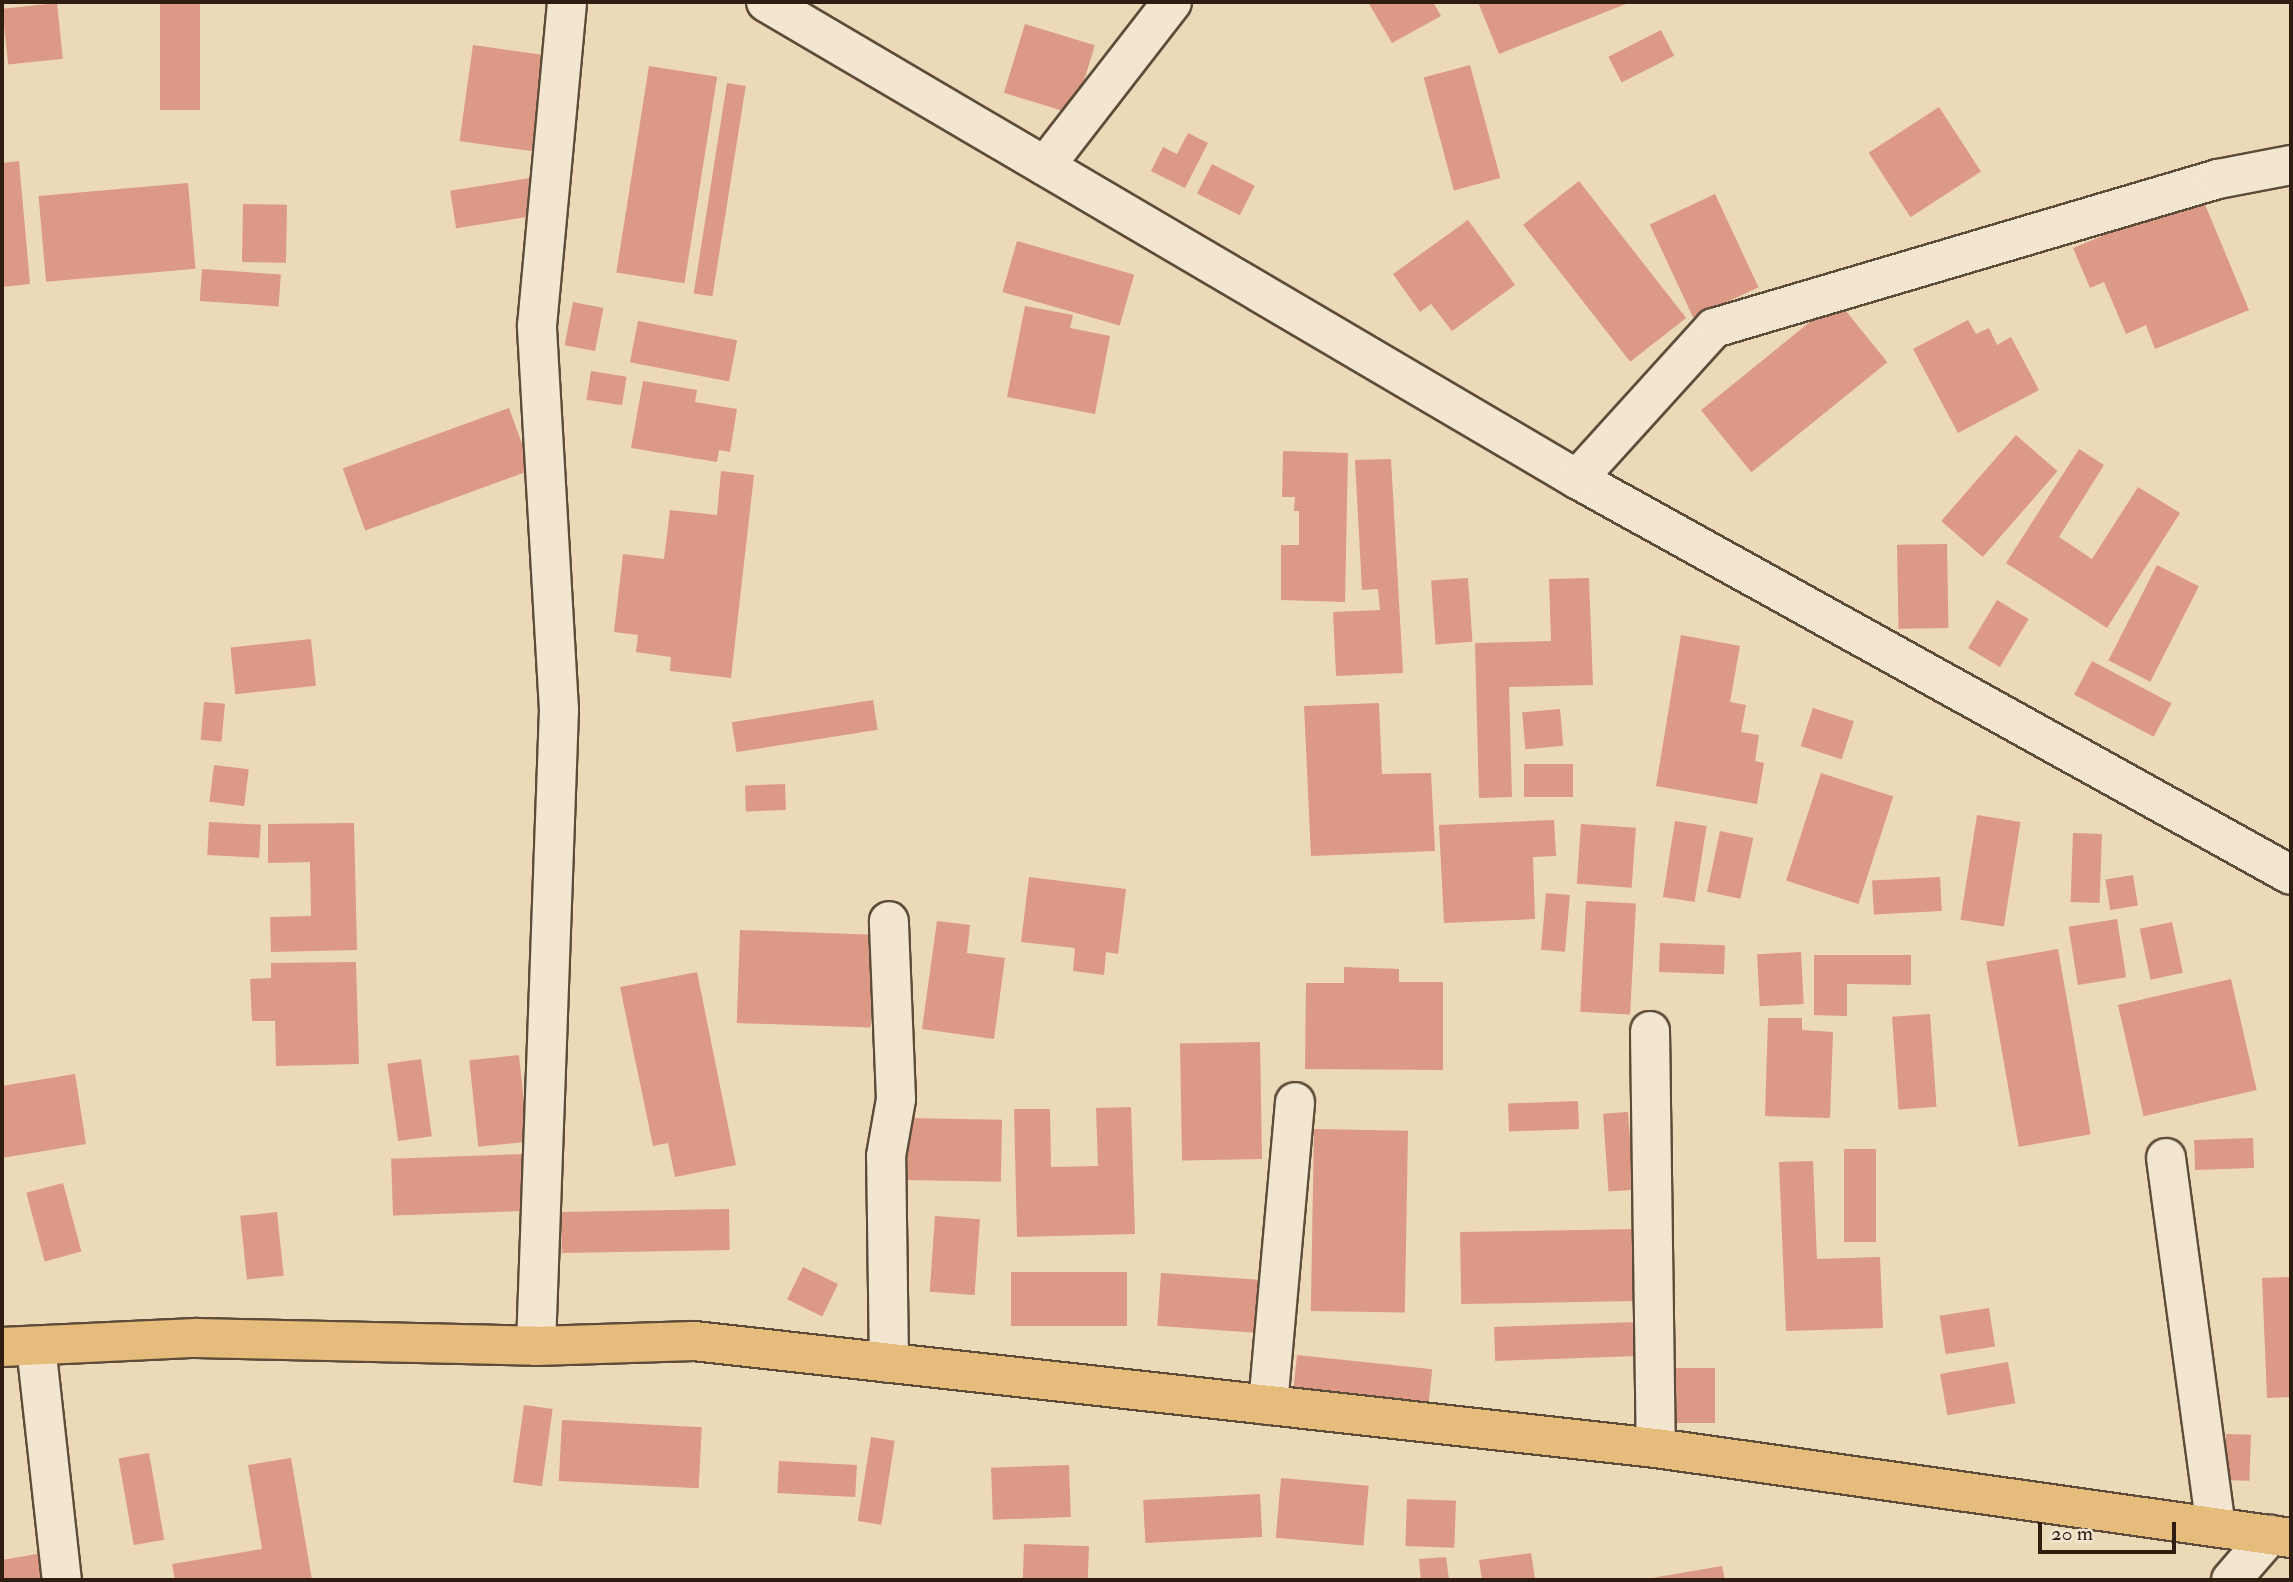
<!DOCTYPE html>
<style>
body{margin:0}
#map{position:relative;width:2293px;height:1582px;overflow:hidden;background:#ecd9b7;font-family:"IM FELL Double Pica",serif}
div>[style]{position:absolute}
.building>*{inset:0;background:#dc9986;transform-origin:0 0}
.roads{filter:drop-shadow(2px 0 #5e4c3a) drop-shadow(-2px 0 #5e4c3a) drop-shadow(0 2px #5e4c3a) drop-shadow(0 -2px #5e4c3a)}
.street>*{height:38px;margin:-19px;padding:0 19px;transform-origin:19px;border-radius:19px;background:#f3e6d0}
.primary>*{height:38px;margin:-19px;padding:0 19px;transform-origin:19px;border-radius:19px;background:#e6bc7c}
span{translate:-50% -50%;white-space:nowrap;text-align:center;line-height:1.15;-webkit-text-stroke:5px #f3e6d0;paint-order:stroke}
.frame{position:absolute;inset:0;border:4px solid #2f1d11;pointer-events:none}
.scale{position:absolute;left:2038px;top:1522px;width:138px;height:32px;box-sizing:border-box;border:4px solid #2f1d11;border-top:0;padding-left:9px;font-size:21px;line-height:24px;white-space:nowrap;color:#2f1d11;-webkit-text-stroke:5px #f3e6d0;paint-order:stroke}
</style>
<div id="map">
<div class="building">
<div style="left:160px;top:2px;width:40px;height:108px"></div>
<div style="clip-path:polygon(1368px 2px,1433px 2px,1441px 16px,1392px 43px)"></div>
<div style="clip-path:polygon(1478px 2px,1631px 2px,1499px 54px)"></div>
<div style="left:57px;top:3px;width:56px;height:55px;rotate:84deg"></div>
<div style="left:1025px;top:24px;width:73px;height:72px;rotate:17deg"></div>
<div style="left:1661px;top:30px;width:29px;height:59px;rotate:63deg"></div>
<div style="left:473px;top:45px;width:73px;height:97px;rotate:8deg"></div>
<div style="left:1470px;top:65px;width:117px;height:48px;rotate:75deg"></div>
<div style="left:649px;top:66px;width:69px;height:209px;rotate:9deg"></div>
<div style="left:727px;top:83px;width:19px;height:213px;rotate:9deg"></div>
<div style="left:1939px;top:107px;width:77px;height:84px;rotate:57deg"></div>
<div style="clip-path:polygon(1188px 133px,1208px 143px,1185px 188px,1151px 171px,1163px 147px,1177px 154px)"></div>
<div style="clip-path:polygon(19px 161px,30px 284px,2px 287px,2px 163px)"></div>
<div style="left:1212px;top:164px;width:48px;height:33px;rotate:27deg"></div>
<div style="left:543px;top:176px;width:38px;height:94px;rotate:81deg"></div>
<div style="left:1579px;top:181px;width:174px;height:71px;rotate:52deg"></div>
<div style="left:188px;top:183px;width:86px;height:150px;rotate:85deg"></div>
<div style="left:1715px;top:194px;width:103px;height:72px;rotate:65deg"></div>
<div style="clip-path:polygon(2201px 195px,2249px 310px,2155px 349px,2146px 325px,2126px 334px,2104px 282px,2090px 288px,2073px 248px)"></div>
<div style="left:243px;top:204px;width:44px;height:58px;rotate:1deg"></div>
<div style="clip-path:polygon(1468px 220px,1515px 285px,1452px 331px,1431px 304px,1420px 312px,1393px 274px)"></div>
<div style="left:1017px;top:241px;width:122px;height:53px;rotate:16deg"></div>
<div style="left:202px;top:269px;width:79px;height:32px;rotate:4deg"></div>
<div style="left:1837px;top:300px;width:80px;height:175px;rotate:51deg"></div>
<div style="left:573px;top:302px;width:31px;height:44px;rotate:11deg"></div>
<div style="clip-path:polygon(1025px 306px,1073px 315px,1070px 328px,1110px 336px,1095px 414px,1007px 397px)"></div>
<div style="clip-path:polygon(1968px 320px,1976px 334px,1989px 328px,1997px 345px,2011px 337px,2039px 390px,1958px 433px,1913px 349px)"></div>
<div style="left:638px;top:321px;width:101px;height:42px;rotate:11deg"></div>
<div style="left:591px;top:371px;width:36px;height:29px;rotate:9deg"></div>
<div style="clip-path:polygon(643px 381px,697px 390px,695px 402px,737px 409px,730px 452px,719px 450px,717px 462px,631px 448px)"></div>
<div style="left:509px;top:408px;width:66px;height:177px;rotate:70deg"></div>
<div style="left:2016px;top:435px;width:55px;height:114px;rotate:41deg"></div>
<div style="clip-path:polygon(2079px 449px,2104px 465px,2059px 537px,2092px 559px,2138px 487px,2180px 513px,2107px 628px,2006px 563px)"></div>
<div style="clip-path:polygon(1283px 451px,1348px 453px,1345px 602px,1281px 600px,1281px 545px,1299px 545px,1299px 511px,1294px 511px,1295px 497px,1282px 497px)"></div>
<div style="clip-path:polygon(1391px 459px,1403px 673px,1336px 676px,1333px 612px,1380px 610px,1378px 589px,1362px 590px,1355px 460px)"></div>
<div style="clip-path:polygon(721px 471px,754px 475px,731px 678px,670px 671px,671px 657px,636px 652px,638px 635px,614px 632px,623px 554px,664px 559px,670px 510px,717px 515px)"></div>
<div style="left:1947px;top:544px;width:84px;height:50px;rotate:89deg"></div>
<div style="left:2157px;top:565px;width:47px;height:107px;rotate:27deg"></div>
<div style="left:1468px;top:578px;width:64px;height:37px;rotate:86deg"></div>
<div style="clip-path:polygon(1589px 578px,1593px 685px,1509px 687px,1512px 797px,1479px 798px,1475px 643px,1551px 641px,1549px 579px)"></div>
<div style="left:1997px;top:600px;width:37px;height:56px;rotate:31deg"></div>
<div style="clip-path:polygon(1681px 635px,1740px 646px,1730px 702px,1746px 705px,1741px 732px,1759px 735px,1755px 761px,1764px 763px,1757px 804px,1656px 786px)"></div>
<div style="left:311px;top:639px;width:47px;height:81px;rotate:84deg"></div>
<div style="left:2092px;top:661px;width:90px;height:38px;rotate:28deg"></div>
<div style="left:873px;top:700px;width:30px;height:143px;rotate:81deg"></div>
<div style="left:204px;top:702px;width:21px;height:38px;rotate:5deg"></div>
<div style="clip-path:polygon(1379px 703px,1382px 774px,1431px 773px,1435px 851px,1311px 856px,1304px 706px)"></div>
<div style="left:1813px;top:708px;width:43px;height:40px;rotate:18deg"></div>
<div style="left:1560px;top:709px;width:37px;height:38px;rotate:85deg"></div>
<div style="left:1524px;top:764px;width:49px;height:33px"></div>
<div style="left:214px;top:765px;width:35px;height:37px;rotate:7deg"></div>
<div style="left:1821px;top:773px;width:76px;height:113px;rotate:18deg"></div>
<div style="left:785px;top:784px;width:26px;height:40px;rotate:88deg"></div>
<div style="left:1977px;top:815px;width:44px;height:106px;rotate:9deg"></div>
<div style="clip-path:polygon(1554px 820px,1556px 856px,1533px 857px,1535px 919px,1444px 923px,1439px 825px)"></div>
<div style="left:1675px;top:821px;width:32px;height:77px;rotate:9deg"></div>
<div style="left:209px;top:822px;width:52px;height:33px;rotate:3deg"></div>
<div style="clip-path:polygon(354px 823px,357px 950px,271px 952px,270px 917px,311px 916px,310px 862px,268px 863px,268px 824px)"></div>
<div style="left:1581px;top:824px;width:55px;height:60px;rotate:4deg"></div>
<div style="left:1720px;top:831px;width:34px;height:62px;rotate:12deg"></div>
<div style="left:2073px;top:833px;width:29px;height:69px;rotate:2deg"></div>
<div style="left:2133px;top:875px;width:31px;height:28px;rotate:81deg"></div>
<div style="clip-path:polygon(1029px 877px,1126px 889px,1118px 954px,1106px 952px,1104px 975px,1073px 971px,1075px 948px,1021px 942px)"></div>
<div style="left:1940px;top:877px;width:34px;height:68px;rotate:87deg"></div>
<div style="left:1546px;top:893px;width:24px;height:57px;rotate:5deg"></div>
<div style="left:1586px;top:901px;width:50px;height:111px;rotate:3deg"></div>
<div style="left:2117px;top:919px;width:59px;height:49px;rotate:81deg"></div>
<div style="clip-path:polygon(937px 921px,970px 925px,967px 953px,1005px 958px,994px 1039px,922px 1029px)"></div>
<div style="left:2172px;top:922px;width:52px;height:33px;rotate:78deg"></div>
<div style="left:740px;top:930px;width:134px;height:93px;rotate:2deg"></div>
<div style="left:1660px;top:943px;width:65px;height:29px;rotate:2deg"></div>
<div style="left:2058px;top:949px;width:188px;height:73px;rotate:80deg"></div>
<div style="left:1801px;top:952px;width:52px;height:44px;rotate:87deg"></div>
<div style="clip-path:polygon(1814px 955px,1911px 955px,1911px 985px,1847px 984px,1847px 1016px,1814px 1015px)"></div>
<div style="clip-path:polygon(356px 962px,359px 1064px,276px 1066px,275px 1021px,252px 1021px,250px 979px,271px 978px,271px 963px)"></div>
<div style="clip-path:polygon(1344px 967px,1399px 969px,1399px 982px,1443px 982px,1443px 1070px,1305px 1069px,1306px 983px,1344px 983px)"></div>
<div style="clip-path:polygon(697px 972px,736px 1165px,675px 1177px,668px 1143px,653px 1146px,620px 987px)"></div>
<div style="left:2231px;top:979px;width:114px;height:116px;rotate:77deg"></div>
<div style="left:1930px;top:1014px;width:93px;height:38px;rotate:86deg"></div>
<div style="clip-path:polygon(1768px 1018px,1802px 1018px,1802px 1030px,1833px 1032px,1830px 1118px,1765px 1116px)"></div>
<div style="left:1260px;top:1042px;width:117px;height:80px;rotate:89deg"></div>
<div style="left:519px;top:1055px;width:87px;height:50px;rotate:84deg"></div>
<div style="left:421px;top:1059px;width:78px;height:34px;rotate:82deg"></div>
<div style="clip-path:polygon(75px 1074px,86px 1144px,2px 1158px,2px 1086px)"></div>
<div style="left:1578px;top:1101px;width:28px;height:70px;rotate:88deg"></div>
<div style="clip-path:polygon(1131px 1107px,1135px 1234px,1017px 1237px,1014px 1109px,1050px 1109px,1051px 1167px,1098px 1166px,1096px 1108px)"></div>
<div style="left:1628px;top:1112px;width:78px;height:25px;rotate:86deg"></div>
<div style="left:907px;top:1118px;width:95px;height:62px;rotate:1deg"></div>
<div style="left:1314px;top:1129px;width:94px;height:182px;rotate:1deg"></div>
<div style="left:2253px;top:1138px;width:30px;height:59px;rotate:88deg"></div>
<div style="left:1844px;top:1149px;width:32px;height:93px"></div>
<div style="left:524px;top:1154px;width:57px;height:133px;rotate:88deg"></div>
<div style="clip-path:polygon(1813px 1161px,1817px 1259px,1880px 1257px,1883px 1328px,1786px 1331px,1779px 1162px)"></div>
<div style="left:63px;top:1183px;width:71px;height:38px;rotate:75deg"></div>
<div style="left:729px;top:1209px;width:41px;height:168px;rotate:89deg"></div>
<div style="left:277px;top:1212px;width:64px;height:37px;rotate:84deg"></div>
<div style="left:935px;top:1216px;width:45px;height:76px;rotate:4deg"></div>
<div style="left:1634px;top:1229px;width:72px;height:174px;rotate:89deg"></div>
<div style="left:803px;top:1267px;width:39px;height:36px;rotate:26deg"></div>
<div style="left:1011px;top:1272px;width:116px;height:54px"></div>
<div style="left:1161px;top:1273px;width:98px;height:53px;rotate:4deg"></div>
<div style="clip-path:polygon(2291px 1277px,2291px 1397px,2267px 1398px,2262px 1278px)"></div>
<div style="left:1989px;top:1308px;width:39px;height:50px;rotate:81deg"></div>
<div style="left:1636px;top:1322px;width:34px;height:142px;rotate:88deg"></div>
<div style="left:1297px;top:1355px;width:136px;height:39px;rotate:6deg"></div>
<div style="left:2008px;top:1362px;width:42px;height:69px;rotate:80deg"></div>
<div style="left:1676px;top:1368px;width:39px;height:55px"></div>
<div style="left:524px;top:1405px;width:29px;height:78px;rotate:8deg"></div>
<div style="left:562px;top:1420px;width:140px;height:61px;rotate:3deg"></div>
<div style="left:2226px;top:1434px;width:25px;height:46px;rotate:2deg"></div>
<div style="left:871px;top:1437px;width:24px;height:85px;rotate:9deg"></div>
<div style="left:149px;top:1453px;width:88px;height:31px;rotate:80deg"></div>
<div style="clip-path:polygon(291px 1458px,312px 1580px,175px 1580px,172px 1564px,262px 1549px,248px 1465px)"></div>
<div style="left:779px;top:1461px;width:78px;height:32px;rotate:3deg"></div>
<div style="left:1069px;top:1465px;width:52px;height:78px;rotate:88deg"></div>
<div style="left:1281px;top:1478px;width:88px;height:60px;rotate:5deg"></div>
<div style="left:1260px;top:1494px;width:43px;height:117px;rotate:87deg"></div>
<div style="left:1407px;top:1499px;width:49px;height:47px;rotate:2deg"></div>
<div style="left:1024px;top:1544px;width:65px;height:36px;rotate:2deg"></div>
<div style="clip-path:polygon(42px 1553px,47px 1580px,2px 1580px,2px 1560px)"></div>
<div style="clip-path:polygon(1531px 1553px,1535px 1578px,1482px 1580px,1479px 1560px)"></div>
<div style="clip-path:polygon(1446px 1557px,1449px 1580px,1421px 1580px,1419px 1559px)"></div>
<div style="clip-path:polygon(1722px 1566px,1725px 1580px,1646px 1580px,1646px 1579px)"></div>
</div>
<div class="roads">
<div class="street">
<div style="left:766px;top:2px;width:941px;rotate:30.46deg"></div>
<div style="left:1577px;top:479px;width:816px;rotate:29.01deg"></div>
<div style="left:1045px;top:166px;width:207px;rotate:-52.2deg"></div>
<div style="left:1577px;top:479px;width:204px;rotate:-47.8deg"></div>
<div style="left:1714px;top:328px;width:526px;rotate:-16.47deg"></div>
<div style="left:2218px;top:179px;width:74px;rotate:-10.9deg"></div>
<div style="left:1650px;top:1031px;width:417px;rotate:89.2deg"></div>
<div style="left:2166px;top:1158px;width:372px;rotate:82.3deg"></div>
<div style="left:36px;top:1346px;width:235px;rotate:83.7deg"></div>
<div style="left:536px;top:1346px;width:636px;rotate:-87.93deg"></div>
<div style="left:559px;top:710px;width:385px;rotate:-93.3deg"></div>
<div style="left:537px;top:326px;width:325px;rotate:-84.7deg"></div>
<div style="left:889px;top:1363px;width:207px;rotate:-90.8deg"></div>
<div style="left:886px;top:1156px;width:58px;rotate:-80deg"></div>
<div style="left:896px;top:1099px;width:178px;rotate:-92.3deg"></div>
<div style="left:1268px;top:1405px;width:304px;rotate:-84.9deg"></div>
<div style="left:2231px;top:1580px;width:60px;rotate:-49.1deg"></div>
</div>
<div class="primary">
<div style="left:2px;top:1347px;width:194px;rotate:-2.7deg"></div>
<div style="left:196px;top:1338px;width:340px;rotate:1.3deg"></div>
<div style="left:536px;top:1346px;width:158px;rotate:-1.8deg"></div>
<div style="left:694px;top:1341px;width:968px;rotate:6.35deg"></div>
<div style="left:1656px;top:1448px;width:641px;rotate:8.07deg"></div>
</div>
</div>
<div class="frame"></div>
<div class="scale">20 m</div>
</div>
